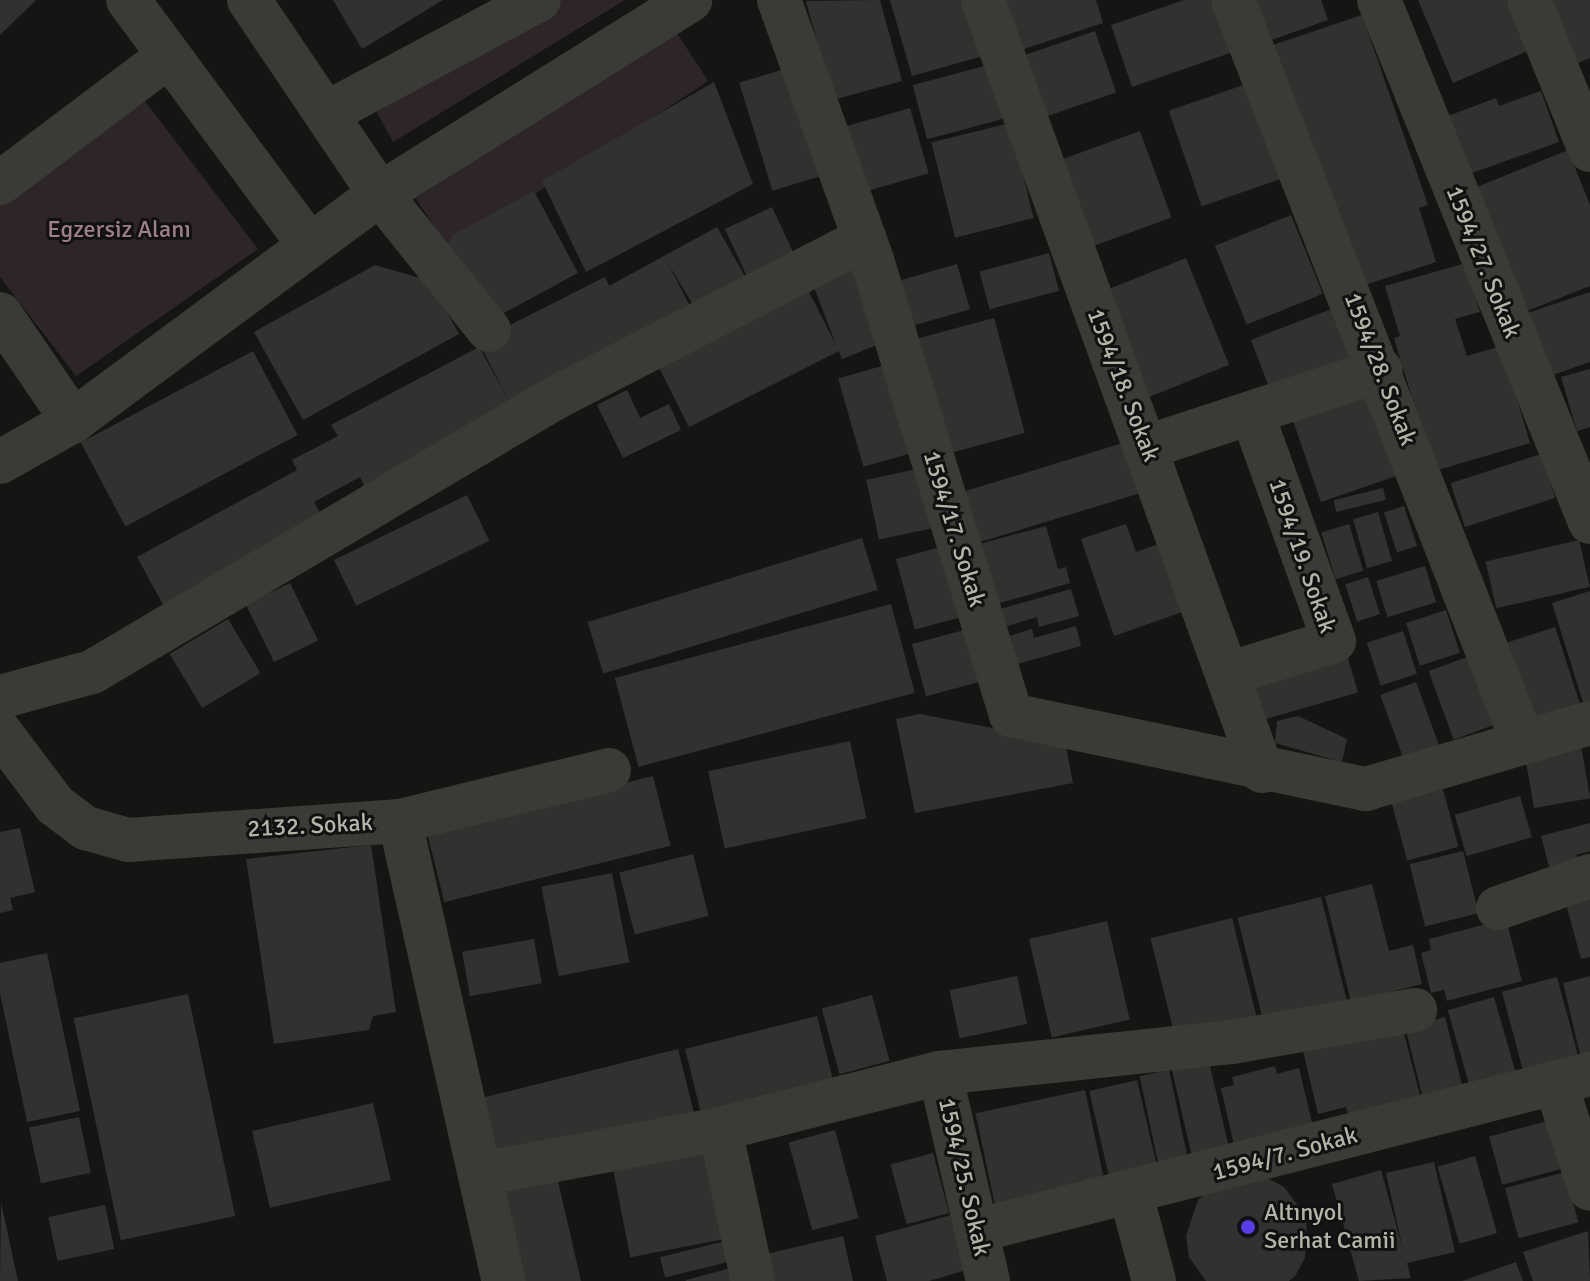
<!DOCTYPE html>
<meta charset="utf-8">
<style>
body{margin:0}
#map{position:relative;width:1590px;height:1281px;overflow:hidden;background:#151614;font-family:Signika,sans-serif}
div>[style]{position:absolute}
.green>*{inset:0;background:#2e2528;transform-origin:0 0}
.building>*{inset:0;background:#313230;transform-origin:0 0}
.minor>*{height:44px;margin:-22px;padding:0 22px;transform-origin:22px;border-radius:22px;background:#393b36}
.dots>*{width:22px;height:22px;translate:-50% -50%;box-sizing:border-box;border:4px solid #101110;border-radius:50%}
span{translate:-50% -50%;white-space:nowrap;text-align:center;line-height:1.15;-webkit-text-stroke:6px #101110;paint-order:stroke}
.park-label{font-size:24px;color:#9f7f8d}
.street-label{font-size:24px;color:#b3b6a7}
.poi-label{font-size:24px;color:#b3b6a7}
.left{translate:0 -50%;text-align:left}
</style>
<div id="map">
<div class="green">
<div style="clip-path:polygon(505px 0,625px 0,393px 142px,362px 85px)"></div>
<div style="left:675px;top:30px;width:61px;height:309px;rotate:57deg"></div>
<div style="clip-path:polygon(141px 96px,258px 249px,76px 376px,0 277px,0 201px)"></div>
</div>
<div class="building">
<div style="clip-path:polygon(0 0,36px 0,0 35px)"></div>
<div style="clip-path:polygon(333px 0,443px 0,362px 49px)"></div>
<div style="clip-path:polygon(880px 0,902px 81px,833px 100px,806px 1px)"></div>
<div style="clip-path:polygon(890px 0,966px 0,983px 56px,912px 76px)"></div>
<div style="clip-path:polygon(1004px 0,1096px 0,1103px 23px,1021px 50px)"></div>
<div style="clip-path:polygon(1184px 0,1215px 0,1233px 52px,1132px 87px,1111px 25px)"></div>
<div style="clip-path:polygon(1240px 0,1321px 0,1328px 20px,1257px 45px)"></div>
<div style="clip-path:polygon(1418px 0,1515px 0,1535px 48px,1453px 83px)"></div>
<div style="clip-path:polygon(1544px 0,1590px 0,1590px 58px,1570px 66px)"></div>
<div style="clip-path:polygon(1362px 15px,1428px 205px,1419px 208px,1436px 262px,1365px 285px,1270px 46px)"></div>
<div style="left:1095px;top:31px;width:65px;height:74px;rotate:71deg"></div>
<div style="left:988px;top:65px;width:56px;height:78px;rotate:75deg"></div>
<div style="left:791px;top:67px;width:113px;height:54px;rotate:73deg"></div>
<div style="clip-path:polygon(714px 82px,753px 184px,586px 272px,542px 181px)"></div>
<div style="left:1252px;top:82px;width:101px;height:88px;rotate:71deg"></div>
<div style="clip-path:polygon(1541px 91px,1559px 142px,1469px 174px,1448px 116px,1496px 98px,1499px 106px)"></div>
<div style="left:910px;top:108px;width:68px;height:71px;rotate:74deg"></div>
<div style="left:1010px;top:123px;width:98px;height:81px;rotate:76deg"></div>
<div style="left:1140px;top:131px;width:92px;height:87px;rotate:70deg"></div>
<div style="clip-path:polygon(1568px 150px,1590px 205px,1590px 286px,1527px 311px,1477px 187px)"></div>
<div style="clip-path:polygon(534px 191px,578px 273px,489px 321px,448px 245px,453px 235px)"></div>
<div style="left:772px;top:207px;width:61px;height:52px;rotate:65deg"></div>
<div style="left:1291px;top:215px;width:85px;height:82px;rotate:68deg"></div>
<div style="clip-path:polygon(717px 227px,746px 278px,695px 308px,667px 262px,692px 310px,364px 486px,360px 477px,314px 502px,322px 517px,166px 610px,137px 557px,297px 470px,292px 460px,338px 436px,331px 425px,479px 347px,508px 399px,478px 341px,605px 277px,609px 286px)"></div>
<div style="left:1049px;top:253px;width:39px;height:72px;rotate:75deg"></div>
<div style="left:1186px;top:258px;width:115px;height:91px;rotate:68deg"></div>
<div style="clip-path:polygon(856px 259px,889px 340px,842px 359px,839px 351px,689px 427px,653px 356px,803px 280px,837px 347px,810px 277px)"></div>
<div style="clip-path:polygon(1466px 263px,1480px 312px,1455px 319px,1467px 356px,1501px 346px,1530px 443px,1434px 471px,1394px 338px,1400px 336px,1385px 286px)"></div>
<div style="left:957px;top:264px;width:47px;height:67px;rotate:74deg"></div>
<div style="clip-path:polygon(375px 265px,430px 281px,459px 334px,303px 420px,254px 332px)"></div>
<div style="clip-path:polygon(1590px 292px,1590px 362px,1550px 376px,1528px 313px)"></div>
<div style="left:1334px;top:308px;width:63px;height:89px;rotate:69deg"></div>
<div style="left:994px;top:318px;width:119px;height:78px;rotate:75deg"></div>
<div style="left:253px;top:351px;width:95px;height:195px;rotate:62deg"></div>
<div style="left:892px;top:363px;width:92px;height:56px;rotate:74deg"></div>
<div style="clip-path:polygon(1590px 369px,1590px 427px,1577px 431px,1561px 377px)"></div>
<div style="left:1365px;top:381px;width:100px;height:81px;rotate:71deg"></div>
<div style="clip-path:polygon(627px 390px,640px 418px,669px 404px,681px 430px,623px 458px,597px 405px)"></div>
<div style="left:1126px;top:442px;width:53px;height:172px;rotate:73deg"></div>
<div style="left:1541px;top:454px;width:46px;height:95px;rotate:72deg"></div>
<div style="left:922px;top:468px;width:61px;height:57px;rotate:78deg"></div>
<div style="left:1383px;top:488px;width:12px;height:51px;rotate:76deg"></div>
<div style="left:467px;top:495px;width:51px;height:148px;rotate:64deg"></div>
<div style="left:1404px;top:506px;width:42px;height:21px;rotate:72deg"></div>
<div style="left:1378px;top:512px;width:51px;height:26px;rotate:74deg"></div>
<div style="clip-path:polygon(1126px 524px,1136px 552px,1164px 542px,1188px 610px,1114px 636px,1081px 539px)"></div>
<div style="left:1349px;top:524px;width:49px;height:29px;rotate:73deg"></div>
<div style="clip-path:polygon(1046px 526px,1058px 569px,1066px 567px,1070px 583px,993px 605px,976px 545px)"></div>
<div style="left:862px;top:538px;width:54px;height:287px;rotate:73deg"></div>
<div style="left:1579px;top:540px;width:48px;height:96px;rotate:77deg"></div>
<div style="left:952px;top:544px;width:73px;height:58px;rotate:75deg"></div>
<div style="left:1425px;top:566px;width:38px;height:51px;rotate:73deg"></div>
<div style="left:1368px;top:577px;width:39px;height:24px;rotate:72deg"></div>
<div style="left:290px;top:583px;width:64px;height:49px;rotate:64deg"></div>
<div style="clip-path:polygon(1071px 589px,1079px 616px,1039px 627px,1037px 617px,1005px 627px,1000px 609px)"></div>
<div style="clip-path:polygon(1590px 591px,1590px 711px,1586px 712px,1552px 603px)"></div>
<div style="left:891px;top:604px;width:92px;height:286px;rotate:75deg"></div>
<div style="left:1446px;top:610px;width:45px;height:42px;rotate:72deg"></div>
<div style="left:228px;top:619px;width:63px;height:68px;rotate:59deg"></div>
<div style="clip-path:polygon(1076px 626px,1081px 646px,1014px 665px,1006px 637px,1032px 629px,1034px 638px)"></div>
<div style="left:1555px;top:627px;width:87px;height:52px;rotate:72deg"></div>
<div style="left:968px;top:629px;width:54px;height:58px;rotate:75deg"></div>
<div style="left:1403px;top:631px;width:45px;height:38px;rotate:72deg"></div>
<div style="left:1470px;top:656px;width:73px;height:44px;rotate:70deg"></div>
<div style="left:1348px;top:658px;width:36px;height:104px;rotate:74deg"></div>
<div style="left:1416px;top:682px;width:73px;height:38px;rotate:70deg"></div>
<div style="clip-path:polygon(920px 714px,1065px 742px,1073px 783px,915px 813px,896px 719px)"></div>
<div style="clip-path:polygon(1298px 716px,1347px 739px,1342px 762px,1275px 743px,1277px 721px)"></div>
<div style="left:850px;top:741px;width:79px;height:145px;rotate:78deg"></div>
<div style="left:1581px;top:746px;width:53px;height:57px;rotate:80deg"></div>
<div style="left:653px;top:776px;width:72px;height:233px;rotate:76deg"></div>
<div style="left:1441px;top:782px;width:67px;height:53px;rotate:75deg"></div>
<div style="left:1520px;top:796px;width:43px;height:68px;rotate:74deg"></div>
<div style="clip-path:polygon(1590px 823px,1590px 851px,1576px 855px,1580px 866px,1551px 874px,1541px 836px)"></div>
<div style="clip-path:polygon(20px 828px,35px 892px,10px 898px,13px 910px,0 913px,0 832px)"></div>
<div style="clip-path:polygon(371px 845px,396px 1012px,373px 1016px,369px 1030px,274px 1044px,246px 859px)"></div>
<div style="left:1463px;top:851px;width:64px;height:55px;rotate:76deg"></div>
<div style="left:693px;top:854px;width:64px;height:76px;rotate:76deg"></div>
<div style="left:612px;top:873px;width:91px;height:72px;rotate:79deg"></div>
<div style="clip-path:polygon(1372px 884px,1389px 951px,1413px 945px,1422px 984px,1351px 1002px,1325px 896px)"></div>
<div style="left:1321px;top:897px;width:111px;height:86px;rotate:76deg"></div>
<div style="clip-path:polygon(1590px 897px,1590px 957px,1581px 959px,1566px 904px)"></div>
<div style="left:1232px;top:918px;width:104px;height:84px;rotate:76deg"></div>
<div style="clip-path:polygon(1506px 919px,1522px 981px,1447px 1001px,1444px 990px,1431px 993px,1421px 953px,1431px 950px,1429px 939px)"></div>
<div style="left:1107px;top:921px;width:101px;height:80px;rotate:77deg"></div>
<div style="left:534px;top:939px;width:45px;height:73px;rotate:80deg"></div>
<div style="clip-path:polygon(47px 953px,80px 1111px,27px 1122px,0 993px,0 963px)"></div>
<div style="left:1017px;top:976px;width:49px;height:69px;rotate:78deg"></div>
<div style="clip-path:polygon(1590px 976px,1590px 1060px,1582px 1062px,1563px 983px)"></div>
<div style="left:1557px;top:977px;width:88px;height:57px;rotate:75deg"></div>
<div style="left:188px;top:994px;width:227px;height:117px;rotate:78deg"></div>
<div style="left:872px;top:995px;width:68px;height:52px;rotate:75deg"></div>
<div style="left:1494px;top:997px;width:82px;height:48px;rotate:74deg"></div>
<div style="left:817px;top:1016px;width:73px;height:136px;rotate:76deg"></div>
<div style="left:1445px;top:1017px;width:77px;height:41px;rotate:76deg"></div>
<div style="clip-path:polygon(1402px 1026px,1421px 1099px,1349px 1117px,1346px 1107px,1318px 1114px,1303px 1051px)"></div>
<div style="left:678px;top:1049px;width:72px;height:209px;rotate:76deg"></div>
<div style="left:1208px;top:1057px;width:99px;height:38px;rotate:77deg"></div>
<div style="clip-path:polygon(1275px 1066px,1277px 1074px,1299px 1068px,1313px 1127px,1234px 1145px,1221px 1088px,1234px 1085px,1232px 1077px)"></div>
<div style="left:1169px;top:1070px;width:98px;height:30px;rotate:78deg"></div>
<div style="left:1137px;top:1080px;width:96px;height:49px;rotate:77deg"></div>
<div style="left:1085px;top:1090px;width:100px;height:112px;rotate:78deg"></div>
<div style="left:373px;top:1103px;width:79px;height:124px;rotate:77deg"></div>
<div style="left:79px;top:1117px;width:57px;height:51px;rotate:78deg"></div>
<div style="left:1551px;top:1120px;width:50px;height:64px;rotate:75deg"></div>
<div style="left:835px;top:1130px;width:91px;height:48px;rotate:75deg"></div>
<div style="left:705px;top:1144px;width:97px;height:95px;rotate:79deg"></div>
<div style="left:933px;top:1153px;width:62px;height:44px;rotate:75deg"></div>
<div style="left:1475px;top:1156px;width:80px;height:39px;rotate:74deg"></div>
<div style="clip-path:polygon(1434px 1162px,1455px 1252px,1407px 1263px,1411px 1278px,1359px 1281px,1332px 1184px,1381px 1170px,1403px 1250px,1386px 1173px)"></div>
<div style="left:554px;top:1164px;width:120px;height:60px;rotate:77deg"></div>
<div style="left:1565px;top:1172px;width:52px;height:62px;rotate:75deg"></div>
<div style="clip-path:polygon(1267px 1178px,1284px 1187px,1307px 1218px,1305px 1258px,1295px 1276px,1289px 1281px,1206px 1281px,1189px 1257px,1186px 1236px,1198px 1200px,1212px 1187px)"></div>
<div style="clip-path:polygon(1px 1202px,18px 1281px,0 1281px)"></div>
<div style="left:105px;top:1205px;width:45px;height:58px;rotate:78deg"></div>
<div style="clip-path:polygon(955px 1214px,970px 1269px,929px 1281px,887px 1281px,875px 1236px)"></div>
<div style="clip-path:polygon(1588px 1231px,1590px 1281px,1533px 1281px,1523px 1252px)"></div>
<div style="clip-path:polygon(843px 1236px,853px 1281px,768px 1281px,762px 1255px)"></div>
<div style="left:725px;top:1241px;width:21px;height:67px;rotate:76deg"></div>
<div style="clip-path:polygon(1516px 1262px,1523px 1281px,1462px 1281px)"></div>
<div style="clip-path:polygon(731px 1268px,734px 1281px,686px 1281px,686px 1280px)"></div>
</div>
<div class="minor">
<div style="left:128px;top:0;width:302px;rotate:53.5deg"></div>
<div style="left:249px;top:0;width:234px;rotate:56deg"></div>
<div style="left:380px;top:194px;width:366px;rotate:-32deg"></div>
<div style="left:779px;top:0;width:276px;rotate:70.3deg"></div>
<div style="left:872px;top:260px;width:476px;rotate:73deg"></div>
<div style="left:1011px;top:715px;width:363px;rotate:11.8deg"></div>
<div style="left:1366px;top:789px;width:234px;rotate:-16.4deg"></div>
<div style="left:983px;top:0;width:820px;rotate:70.11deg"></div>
<div style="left:1233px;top:0;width:794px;rotate:68.67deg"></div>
<div style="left:1379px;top:0;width:563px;rotate:67.99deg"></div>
<div style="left:1529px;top:0;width:162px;rotate:67.9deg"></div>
<div style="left:327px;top:113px;width:240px;rotate:-28.1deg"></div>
<div style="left:0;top:183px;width:209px;rotate:-37deg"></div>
<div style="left:0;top:314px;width:130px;rotate:55.7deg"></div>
<div style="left:1147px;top:447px;width:246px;rotate:-18.2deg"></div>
<div style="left:0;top:462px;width:84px;rotate:-29.3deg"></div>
<div style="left:73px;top:421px;width:382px;rotate:-36.5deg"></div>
<div style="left:380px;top:194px;width:174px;rotate:51.3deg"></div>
<div style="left:1228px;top:674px;width:111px;rotate:-17.3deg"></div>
<div style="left:1334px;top:641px;width:242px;rotate:-109.8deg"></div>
<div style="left:0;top:697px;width:95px;rotate:-15.2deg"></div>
<div style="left:92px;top:672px;width:538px;rotate:-30.62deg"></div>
<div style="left:555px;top:398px;width:348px;rotate:-27.2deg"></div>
<div style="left:0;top:732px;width:91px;rotate:53deg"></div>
<div style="left:55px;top:805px;width:39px;rotate:37deg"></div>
<div style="left:86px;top:828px;width:44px;rotate:15.9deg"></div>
<div style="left:128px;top:840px;width:273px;rotate:-4deg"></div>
<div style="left:400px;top:821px;width:472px;rotate:77.3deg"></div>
<div style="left:400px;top:821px;width:215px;rotate:-13.7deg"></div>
<div style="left:1498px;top:908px;width:97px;rotate:-19.2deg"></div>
<div style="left:940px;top:1073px;width:213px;rotate:77deg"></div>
<div style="left:1556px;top:1085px;width:109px;rotate:71.9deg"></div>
<div style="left:720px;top:1129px;width:156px;rotate:77.8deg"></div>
<div style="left:480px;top:1174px;width:244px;rotate:-10.6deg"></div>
<div style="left:720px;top:1129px;width:227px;rotate:-14.3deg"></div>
<div style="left:940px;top:1073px;width:294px;rotate:-6.1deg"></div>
<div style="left:1232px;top:1042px;width:186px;rotate:-9.9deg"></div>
<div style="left:1131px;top:1195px;width:89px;rotate:75deg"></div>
<div style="left:979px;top:1230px;width:631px;rotate:-14.32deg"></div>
</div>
<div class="dots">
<div style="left:1248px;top:1227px;background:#583ce7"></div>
</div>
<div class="park-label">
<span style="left:119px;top:230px">Egzersiz Alanı</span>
</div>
<div class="street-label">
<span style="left:1483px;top:262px;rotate:68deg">1594/27. Sokak</span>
<span style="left:1380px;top:369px;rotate:69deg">1594/28. Sokak</span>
<span style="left:1123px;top:385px;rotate:69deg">1594/18. Sokak</span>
<span style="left:954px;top:529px;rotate:73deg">1594/17. Sokak</span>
<span style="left:1302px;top:556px;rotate:71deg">1594/19. Sokak</span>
<span style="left:310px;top:826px;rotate:-3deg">2132. Sokak</span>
<span style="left:1285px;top:1154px;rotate:-15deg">1594/7. Sokak</span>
<span style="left:964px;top:1177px;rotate:77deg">1594/25. Sokak</span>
</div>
<div class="poi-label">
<span class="left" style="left:1264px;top:1227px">Altınyol<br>Serhat Camii</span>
</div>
</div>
